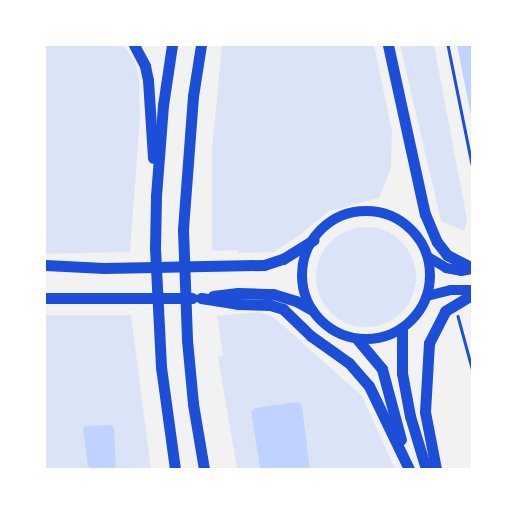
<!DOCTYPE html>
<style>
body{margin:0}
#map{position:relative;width:517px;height:514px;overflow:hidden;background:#f2f2f2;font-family:Poppins,sans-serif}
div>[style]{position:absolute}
.green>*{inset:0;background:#dbe4f7}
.round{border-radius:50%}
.water>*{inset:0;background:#bfd3fe}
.path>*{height:2.5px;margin:-1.25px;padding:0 1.25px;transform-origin:1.25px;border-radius:1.25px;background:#1d4ed8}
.trunk>*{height:10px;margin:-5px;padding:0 5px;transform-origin:5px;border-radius:5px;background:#1d4ed8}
.trunk>.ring{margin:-5px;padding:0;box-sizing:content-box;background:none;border:10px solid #1d4ed8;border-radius:50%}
.motorway>*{height:11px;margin:-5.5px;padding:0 5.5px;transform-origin:5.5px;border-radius:5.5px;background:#1d4ed8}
span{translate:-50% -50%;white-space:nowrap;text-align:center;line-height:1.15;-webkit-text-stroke:5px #fff;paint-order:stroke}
.frame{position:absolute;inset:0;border:46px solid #fff;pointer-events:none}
</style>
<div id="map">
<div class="green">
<div style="clip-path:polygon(45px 45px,122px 45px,130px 54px,136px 65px,139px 81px,140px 117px,130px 252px,45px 254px)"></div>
<div style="clip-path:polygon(222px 45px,374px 45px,392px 131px,391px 168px,379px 198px,329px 211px,300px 235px,274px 252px,238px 253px,238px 250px,212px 251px,212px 149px)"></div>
<div style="clip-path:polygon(400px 45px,434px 45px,467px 220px,464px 231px,441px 221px)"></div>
<div class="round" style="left:316px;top:227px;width:100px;height:100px"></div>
<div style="clip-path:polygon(259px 312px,271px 316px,286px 328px,362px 396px,395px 469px,310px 469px,302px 405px,251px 412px,260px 469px,237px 469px,218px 357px,223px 355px,217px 316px)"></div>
<div style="clip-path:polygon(45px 315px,131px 315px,151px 469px,111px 469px,88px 466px,91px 469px,45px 469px)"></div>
</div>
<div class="water">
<div style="clip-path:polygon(457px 45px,472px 45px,472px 120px)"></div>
<div style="clip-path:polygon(298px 402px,302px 405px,310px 469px,260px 469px,251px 412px,255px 408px)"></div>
<div style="clip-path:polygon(111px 425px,114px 428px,116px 466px,111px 469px,91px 469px,88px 466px,83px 429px,85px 426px)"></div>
</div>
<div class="path">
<div style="left:448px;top:45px;width:121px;rotate:78.6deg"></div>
<div style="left:458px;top:316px;width:54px;rotate:74.9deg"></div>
</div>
<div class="trunk">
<div class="ring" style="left:302px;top:211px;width:118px;height:118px"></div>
<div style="left:428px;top:257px;width:21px;rotate:31deg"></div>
<div style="left:446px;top:268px;width:15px;rotate:11deg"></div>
<div style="left:461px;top:271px;width:11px;rotate:-10deg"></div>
<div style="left:427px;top:296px;width:25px;rotate:-14deg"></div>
<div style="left:451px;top:290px;width:21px"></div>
</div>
<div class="motorway">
<div style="left:134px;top:45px;width:24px;rotate:62deg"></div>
<div style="left:145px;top:66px;width:14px;rotate:78deg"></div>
<div style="left:148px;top:80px;width:78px;rotate:86.3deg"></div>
<div style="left:172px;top:45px;width:61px;rotate:98.5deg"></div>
<div style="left:163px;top:105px;width:91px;rotate:94.4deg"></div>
<div style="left:156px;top:196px;width:52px;rotate:91.1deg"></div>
<div style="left:155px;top:248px;width:119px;rotate:87.1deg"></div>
<div style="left:161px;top:367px;width:103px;rotate:82.2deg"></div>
<div style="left:201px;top:45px;width:52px;rotate:98.9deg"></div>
<div style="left:193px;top:96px;width:134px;rotate:94.3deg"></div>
<div style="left:183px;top:230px;width:110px;rotate:87.9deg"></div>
<div style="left:187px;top:340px;width:64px;rotate:84.6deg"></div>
<div style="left:193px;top:404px;width:66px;rotate:80.4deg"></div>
<div style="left:388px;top:45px;width:173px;rotate:77.7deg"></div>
<div style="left:425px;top:214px;width:30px;rotate:67deg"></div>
<div style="left:437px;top:242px;width:16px;rotate:52deg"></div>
<div style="left:447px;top:255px;width:28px;rotate:27deg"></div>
<div style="left:45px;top:265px;width:59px;rotate:2.9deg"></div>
<div style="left:104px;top:268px;width:160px;rotate:-1.1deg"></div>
<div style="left:264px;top:265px;width:20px;rotate:-18deg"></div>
<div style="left:283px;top:259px;width:36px;rotate:-32deg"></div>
<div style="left:213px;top:296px;width:25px;rotate:-7deg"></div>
<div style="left:238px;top:293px;width:35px;rotate:2deg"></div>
<div style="left:273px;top:294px;width:24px;rotate:17deg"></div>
<div style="left:296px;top:301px;width:18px;rotate:29deg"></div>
<div style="left:45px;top:298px;width:147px"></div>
<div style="left:201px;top:298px;width:37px;rotate:9deg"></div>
<div style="left:238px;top:304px;width:32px;rotate:2deg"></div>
<div style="left:270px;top:305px;width:14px;rotate:17deg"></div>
<div style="left:283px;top:309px;width:39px;rotate:44deg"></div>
<div style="left:311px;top:336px;width:47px;rotate:35.4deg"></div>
<div style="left:349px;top:363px;width:30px;rotate:49deg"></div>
<div style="left:369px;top:386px;width:92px;rotate:64.3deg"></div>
<div style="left:402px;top:328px;width:45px;rotate:90deg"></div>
<div style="left:402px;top:373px;width:44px;rotate:79.5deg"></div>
<div style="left:410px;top:416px;width:55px;rotate:73.2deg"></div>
<div style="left:357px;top:339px;width:39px;rotate:50deg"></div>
<div style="left:382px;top:369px;width:73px;rotate:75deg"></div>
<div style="left:436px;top:469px;width:58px;rotate:-100.9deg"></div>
<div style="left:425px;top:412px;width:69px;rotate:-86.7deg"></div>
<div style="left:429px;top:343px;width:36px;rotate:-63deg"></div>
<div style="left:445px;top:311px;width:31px;rotate:-31deg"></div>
</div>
<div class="frame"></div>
</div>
